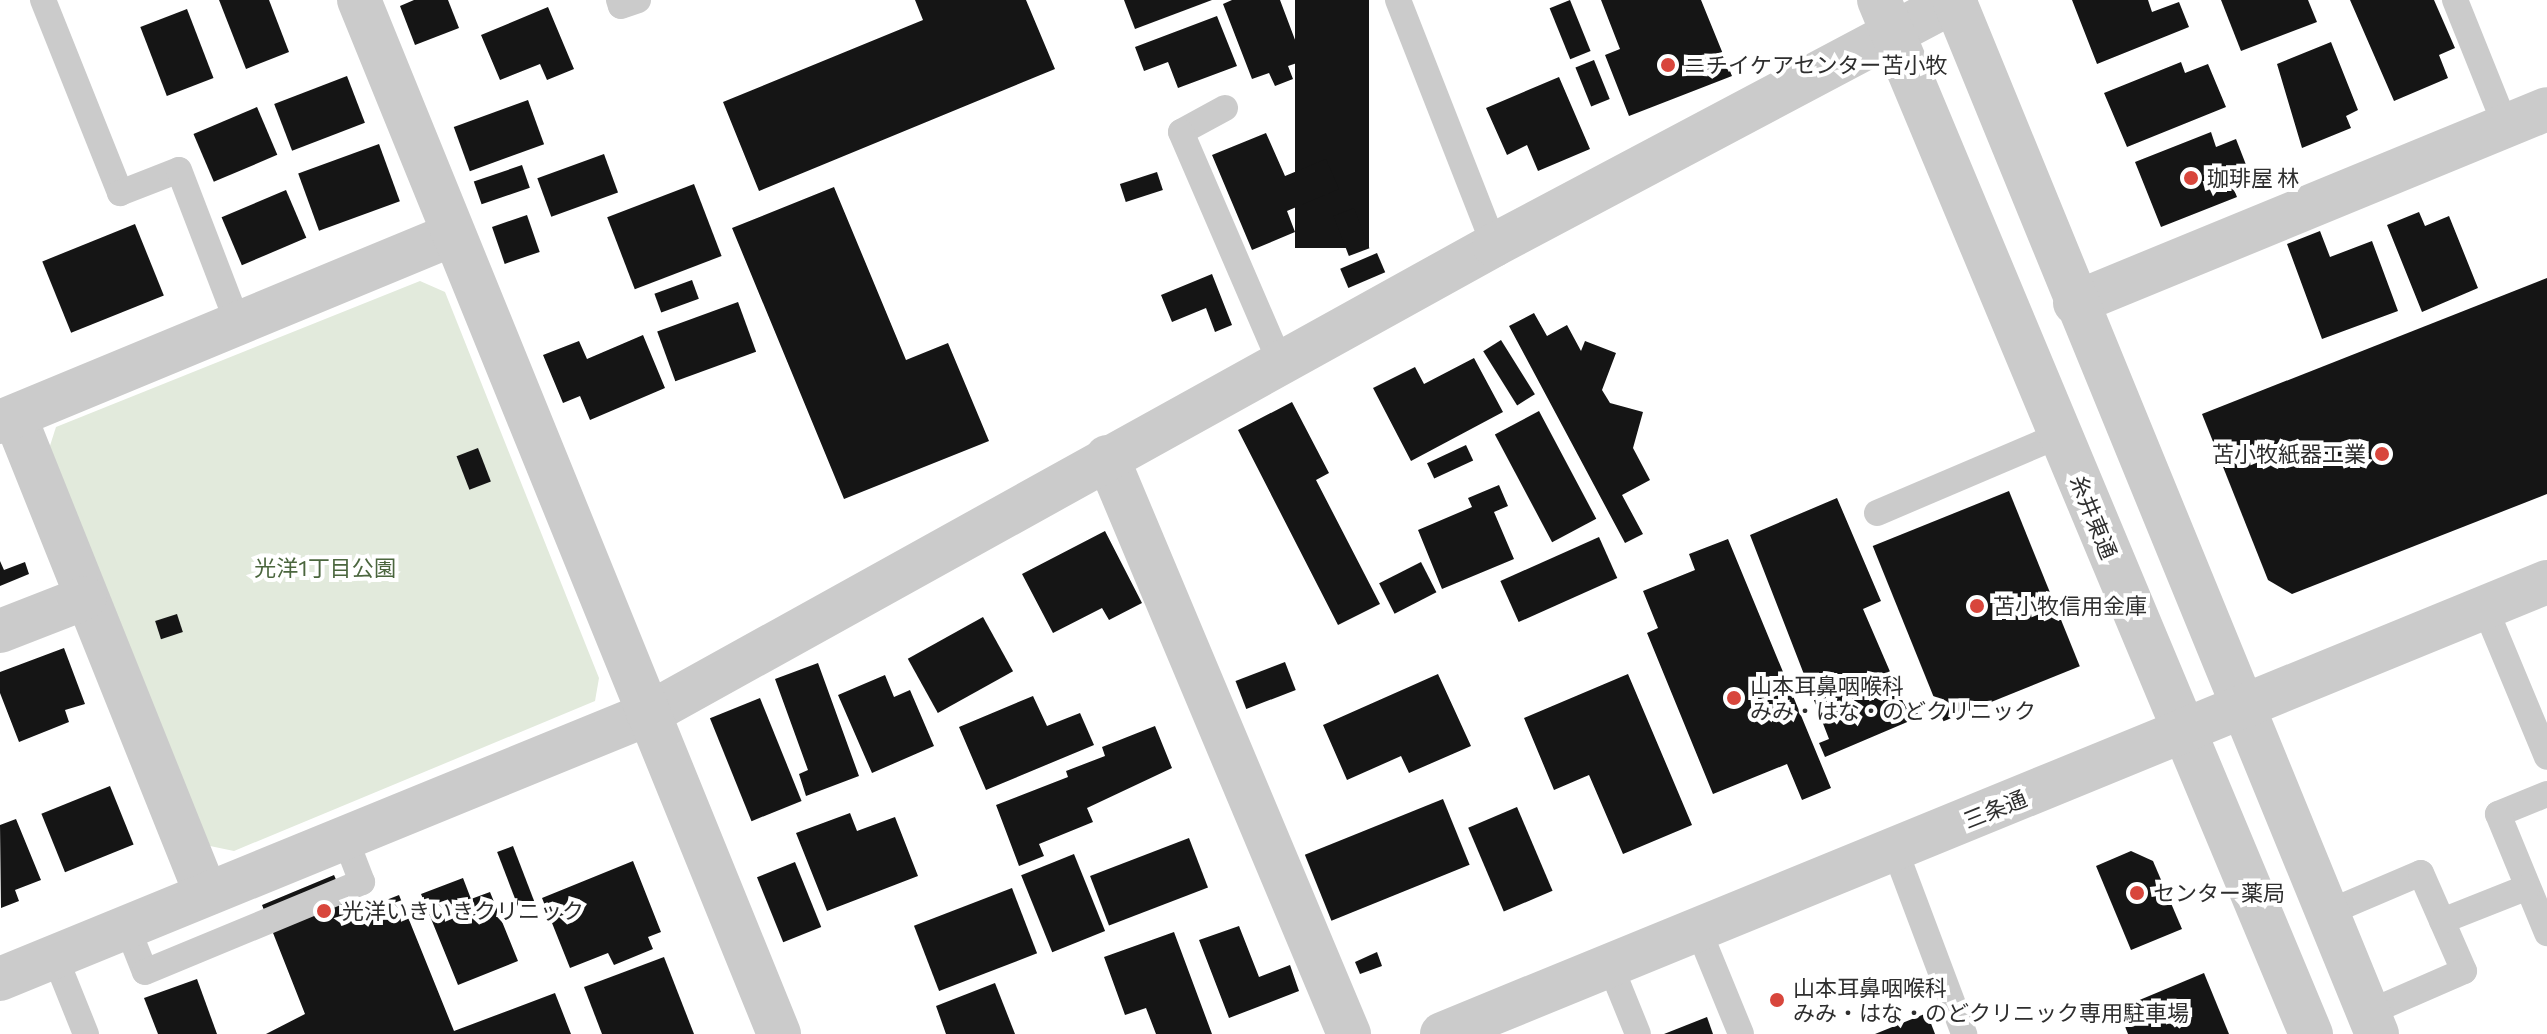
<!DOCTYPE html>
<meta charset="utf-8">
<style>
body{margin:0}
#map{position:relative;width:2547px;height:1034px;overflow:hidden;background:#fff;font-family:Commissioner,"Noto Sans JP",sans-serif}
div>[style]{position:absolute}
.green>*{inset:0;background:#e2eadc}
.building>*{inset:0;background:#151515;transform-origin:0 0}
.service>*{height:26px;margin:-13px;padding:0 13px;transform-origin:13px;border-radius:13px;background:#cbcbcb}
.minor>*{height:44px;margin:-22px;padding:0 22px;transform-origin:22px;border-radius:22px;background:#cbcbcb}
.tertiary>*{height:44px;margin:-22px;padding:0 22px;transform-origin:22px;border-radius:22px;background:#cbcbcb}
.dots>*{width:22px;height:22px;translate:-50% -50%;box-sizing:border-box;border:4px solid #fff;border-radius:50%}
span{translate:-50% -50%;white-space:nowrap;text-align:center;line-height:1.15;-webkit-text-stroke:8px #fff;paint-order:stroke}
.poi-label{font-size:22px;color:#2e2e2e}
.left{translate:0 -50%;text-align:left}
.right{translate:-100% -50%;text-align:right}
.street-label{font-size:22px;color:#2e2e2e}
.park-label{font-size:22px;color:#4b663e}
</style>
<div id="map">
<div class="green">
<div style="clip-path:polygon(420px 281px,445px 292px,599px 678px,595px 701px,234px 851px,210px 846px,47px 455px,56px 427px)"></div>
</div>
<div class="building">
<div style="clip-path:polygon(219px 0,269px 0,289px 52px,246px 69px)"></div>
<div style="clip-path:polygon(414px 0,448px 0,459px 28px,415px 45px,400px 6px)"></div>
<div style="clip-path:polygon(915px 0,1026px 0,1055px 69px,759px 191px,723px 102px,923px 20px)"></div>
<div style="clip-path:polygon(1124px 0,1212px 0,1135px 29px)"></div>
<div style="clip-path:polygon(1232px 0,1280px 0,1303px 61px,1288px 66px,1293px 79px,1275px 86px,1269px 73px,1252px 79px,1223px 4px)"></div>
<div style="left:1295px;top:0;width:74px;height:248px"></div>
<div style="left:1570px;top:0;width:55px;height:22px;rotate:68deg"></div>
<div style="clip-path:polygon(1601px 0,1701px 0,1732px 76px,1629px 116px,1605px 55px,1620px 49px)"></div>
<div style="clip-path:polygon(2072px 0,2148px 0,2152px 12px,2179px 2px,2189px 27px,2097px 64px)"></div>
<div style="clip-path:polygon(2221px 0,2308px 0,2317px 22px,2241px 51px)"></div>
<div style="clip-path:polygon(2350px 0,2434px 0,2455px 48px,2439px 55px,2448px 78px,2394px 101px)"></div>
<div style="clip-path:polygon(548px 7px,574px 69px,547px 80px,540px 64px,500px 80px,481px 35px)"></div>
<div style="left:187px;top:9px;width:74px;height:50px;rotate:69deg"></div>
<div style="clip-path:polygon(1217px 16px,1237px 66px,1178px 88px,1168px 62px,1144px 71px,1135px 47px)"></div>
<div style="clip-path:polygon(2331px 42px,2358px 110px,2346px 116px,2351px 128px,2302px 148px,2277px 64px)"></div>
<div style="left:1594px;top:60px;width:42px;height:20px;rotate:68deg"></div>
<div style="clip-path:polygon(2181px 62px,2185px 73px,2208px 64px,2226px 107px,2127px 147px,2104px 93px)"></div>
<div style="left:347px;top:76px;width:50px;height:78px;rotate:69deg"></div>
<div style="clip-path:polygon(1559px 77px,1590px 149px,1538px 171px,1527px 145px,1507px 155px,1486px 108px)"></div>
<div style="left:528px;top:100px;width:47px;height:79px;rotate:70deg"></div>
<div style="left:257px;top:107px;width:52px;height:69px;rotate:67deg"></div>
<div style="clip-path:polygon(2211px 132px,2216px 147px,2236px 139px,2250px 175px,2231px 182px,2237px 197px,2161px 227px,2135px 162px)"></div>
<div style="clip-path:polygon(1266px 133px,1285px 176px,1326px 159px,1339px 189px,1287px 211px,1295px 232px,1252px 250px,1212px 155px)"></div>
<div style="left:379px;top:144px;width:61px;height:86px;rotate:70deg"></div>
<div style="left:604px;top:154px;width:41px;height:71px;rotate:70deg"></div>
<div style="left:522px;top:165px;width:24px;height:51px;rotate:71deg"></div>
<div style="left:1157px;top:172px;width:19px;height:39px;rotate:72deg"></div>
<div style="left:694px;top:184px;width:77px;height:93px;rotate:69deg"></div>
<div style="clip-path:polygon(834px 187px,906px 360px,948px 343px,989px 441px,844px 499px,732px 228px)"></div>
<div style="left:286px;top:190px;width:52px;height:70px;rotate:67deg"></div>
<div style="left:1354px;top:208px;width:43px;height:22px;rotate:69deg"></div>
<div style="clip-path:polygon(2419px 212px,2425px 226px,2449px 216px,2478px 288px,2422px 312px,2387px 225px)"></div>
<div style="left:527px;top:215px;width:39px;height:37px;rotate:71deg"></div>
<div style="left:135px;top:224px;width:77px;height:100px;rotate:68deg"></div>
<div style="clip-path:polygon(2320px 231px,2330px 257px,2372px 241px,2398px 311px,2322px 339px,2287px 244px)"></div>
<div style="left:1377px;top:253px;width:21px;height:40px;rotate:67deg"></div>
<div style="clip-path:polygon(1212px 274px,1232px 325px,1215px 332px,1206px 308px,1172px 322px,1161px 295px)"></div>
<div style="clip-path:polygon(2547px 278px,2547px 494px,2292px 594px,2268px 580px,2202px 414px)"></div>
<div style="left:692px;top:280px;width:20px;height:40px;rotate:70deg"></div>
<div style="left:738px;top:302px;width:53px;height:86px;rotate:70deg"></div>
<div style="clip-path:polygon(1534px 313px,1547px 336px,1567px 325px,1581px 351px,1585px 341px,1616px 353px,1602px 390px,1610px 403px,1643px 412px,1633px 448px,1650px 480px,1622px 495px,1643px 534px,1625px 543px,1509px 326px)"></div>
<div style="clip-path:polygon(643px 335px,665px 388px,590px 420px,580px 396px,563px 403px,543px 355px,579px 341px,587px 359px)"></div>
<div style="left:1501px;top:340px;width:64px;height:21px;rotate:58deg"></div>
<div style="clip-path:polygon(1474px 358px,1503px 412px,1411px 461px,1373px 388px,1415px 367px,1424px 384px)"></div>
<div style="clip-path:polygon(1292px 402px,1329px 473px,1316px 480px,1380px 604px,1338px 625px,1238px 430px)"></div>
<div style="left:1539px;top:411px;width:122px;height:50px;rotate:62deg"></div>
<div style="left:1466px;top:445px;width:17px;height:43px;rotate:65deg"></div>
<div style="left:478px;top:448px;width:36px;height:23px;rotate:69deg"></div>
<div style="clip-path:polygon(1499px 485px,1508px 506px,1494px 512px,1514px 559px,1442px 589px,1418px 530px,1472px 507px,1468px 498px)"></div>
<div style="left:2009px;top:491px;width:189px;height:147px;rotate:68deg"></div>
<div style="clip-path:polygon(1837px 498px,1881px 601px,1863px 609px,1904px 704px,1912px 700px,1919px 717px,1825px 757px,1819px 743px,1829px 739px,1750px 535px)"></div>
<div style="clip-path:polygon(1105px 531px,1142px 603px,1109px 620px,1102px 608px,1053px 633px,1022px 574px)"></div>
<div style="left:1599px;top:537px;width:45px;height:108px;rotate:66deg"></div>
<div style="clip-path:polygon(1728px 539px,1831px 788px,1802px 800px,1787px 764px,1713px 794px,1647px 633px,1658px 628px,1643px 591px,1695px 570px,1689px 554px)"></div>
<div style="clip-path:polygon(0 561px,4px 570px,25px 562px,29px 574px,0 586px)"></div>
<div style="left:1421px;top:562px;width:34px;height:47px;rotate:63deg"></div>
<div style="left:177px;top:614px;width:19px;height:23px;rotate:72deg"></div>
<div style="left:983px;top:617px;width:62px;height:86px;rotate:61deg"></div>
<div style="clip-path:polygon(64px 648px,85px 704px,65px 710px,69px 722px,19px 742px,0 693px,0 672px)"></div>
<div style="left:1285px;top:662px;width:30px;height:53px;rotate:69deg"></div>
<div style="clip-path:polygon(818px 663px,859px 776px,806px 796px,799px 774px,808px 770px,775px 679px)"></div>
<div style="clip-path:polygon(1438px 674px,1471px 746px,1409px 773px,1401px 756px,1347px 780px,1323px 725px)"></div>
<div style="clip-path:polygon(1628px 674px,1692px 825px,1623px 854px,1589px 775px,1554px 790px,1524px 718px)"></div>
<div style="clip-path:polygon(885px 675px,894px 697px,910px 690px,934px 746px,872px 773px,838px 695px)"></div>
<div style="clip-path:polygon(1033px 696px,1047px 726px,1080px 713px,1094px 745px,986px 790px,959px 727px)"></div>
<div style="left:760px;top:698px;width:111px;height:54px;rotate:68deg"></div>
<div style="clip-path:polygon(1155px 726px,1172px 768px,1087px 808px,1093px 822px,1039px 844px,1044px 856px,1019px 866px,996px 805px,1068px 777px,1066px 771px,1105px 756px,1102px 747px)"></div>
<div style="left:110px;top:786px;width:63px;height:74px;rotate:68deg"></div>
<div style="left:1443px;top:799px;width:71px;height:149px;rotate:68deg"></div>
<div style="left:1517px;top:807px;width:91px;height:53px;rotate:67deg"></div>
<div style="clip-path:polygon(850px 813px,857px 831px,895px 817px,918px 876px,827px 911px,796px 833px)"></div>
<div style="clip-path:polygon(16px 819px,41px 880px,15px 890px,19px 901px,1px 908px,0 825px)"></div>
<div style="left:1189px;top:838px;width:53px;height:106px;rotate:69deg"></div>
<div style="left:513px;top:846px;width:60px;height:17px;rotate:69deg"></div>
<div style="clip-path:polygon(2131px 851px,2153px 861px,2182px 929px,2131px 950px,2096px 866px)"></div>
<div style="left:1074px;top:854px;width:83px;height:57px;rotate:68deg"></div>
<div style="clip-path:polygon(633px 861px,661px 932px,648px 937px,653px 949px,614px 965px,608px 953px,570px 968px,542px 898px)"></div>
<div style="left:795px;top:862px;width:70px;height:41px;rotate:68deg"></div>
<div style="clip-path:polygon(334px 875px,351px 914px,399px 895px,454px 1031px,555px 993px,571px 1034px,266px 1034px,305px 1014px,262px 905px)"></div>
<div style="clip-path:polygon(463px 878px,471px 899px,490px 892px,518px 961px,458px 985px,421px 894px)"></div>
<div style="left:1012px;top:888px;width:70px;height:105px;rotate:69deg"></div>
<div style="clip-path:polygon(1239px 926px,1259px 977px,1290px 965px,1299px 991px,1229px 1018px,1199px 940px)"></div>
<div style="clip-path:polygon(1174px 932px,1212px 1034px,1156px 1034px,1146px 1008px,1125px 1015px,1104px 957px)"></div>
<div style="clip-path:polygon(1377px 952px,1382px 966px,1360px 974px,1355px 962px)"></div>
<div style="clip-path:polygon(664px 957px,694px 1034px,602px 1034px,584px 987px)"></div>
<div style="clip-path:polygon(2204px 973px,2229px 1034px,2128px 1034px,2118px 1009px)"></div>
<div style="clip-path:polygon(197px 979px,217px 1034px,158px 1034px,144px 998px)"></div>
<div style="clip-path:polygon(995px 983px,1015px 1034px,946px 1034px,936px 1006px)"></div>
<div style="clip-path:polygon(1927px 1013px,1935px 1034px,1875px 1034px)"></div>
<div style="clip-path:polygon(1707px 1017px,1713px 1034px,1664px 1034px)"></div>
</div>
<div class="service">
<div style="left:43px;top:0;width:208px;rotate:68.2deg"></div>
<div style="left:120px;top:193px;width:63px;rotate:-21.3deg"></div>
<div style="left:179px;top:170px;width:165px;rotate:69deg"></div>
<div style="left:619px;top:0;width:6px;rotate:72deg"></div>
<div style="left:621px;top:6px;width:18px;rotate:-19deg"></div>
<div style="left:1398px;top:0;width:263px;rotate:68.6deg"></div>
<div style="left:2455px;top:0;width:137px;rotate:68.1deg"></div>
<div style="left:1225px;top:108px;width:50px;rotate:151.4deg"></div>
<div style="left:1181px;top:132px;width:253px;rotate:66.7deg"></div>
<div style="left:1877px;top:513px;width:199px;rotate:-23.1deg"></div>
<div style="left:2485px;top:608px;width:161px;rotate:67.4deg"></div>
<div style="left:2547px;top:794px;width:53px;rotate:157.8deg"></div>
<div style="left:2498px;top:814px;width:129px;rotate:67.6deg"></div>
<div style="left:1895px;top:850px;width:197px;rotate:69.4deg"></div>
<div style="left:2327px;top:913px;width:102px;rotate:-23.1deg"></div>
<div style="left:2421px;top:873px;width:107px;rotate:66.3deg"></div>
<div style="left:2464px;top:971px;width:105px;rotate:156.4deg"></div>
<div style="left:2442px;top:921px;width:92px;rotate:-21.6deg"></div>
<div style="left:127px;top:927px;width:48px;rotate:68.2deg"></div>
<div style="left:145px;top:972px;width:235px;rotate:-22.5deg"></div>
<div style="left:362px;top:882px;width:47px;rotate:-111.1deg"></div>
<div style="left:1698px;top:929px;width:113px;rotate:67.7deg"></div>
<div style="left:55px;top:957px;width:83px;rotate:68.1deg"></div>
<div style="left:1610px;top:965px;width:74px;rotate:67.9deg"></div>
</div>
<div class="minor">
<div style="left:2075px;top:303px;width:510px;rotate:-22.34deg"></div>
<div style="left:15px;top:417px;width:514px;rotate:68.18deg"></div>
<div style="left:0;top:422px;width:490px;rotate:-22.5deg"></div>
<div style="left:1107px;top:457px;width:626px;rotate:67.25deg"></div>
<div style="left:0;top:631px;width:91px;rotate:-21.2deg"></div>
<div style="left:0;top:979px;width:700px;rotate:-22.24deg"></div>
<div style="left:648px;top:714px;width:967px;rotate:-29deg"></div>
<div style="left:1494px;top:245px;width:523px;rotate:-27.94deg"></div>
</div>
<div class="tertiary">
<div style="left:359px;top:0;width:1116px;rotate:67.89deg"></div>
<div style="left:1879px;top:0;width:1121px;rotate:67.33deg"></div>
<div style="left:1954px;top:0;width:1117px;rotate:67.75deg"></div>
<div style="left:1442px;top:1034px;width:1194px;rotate:-22.25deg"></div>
</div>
<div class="dots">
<div style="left:1668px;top:65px;background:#d8463c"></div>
<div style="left:2191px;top:178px;background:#d8463c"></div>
<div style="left:2382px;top:454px;background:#d8463c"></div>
<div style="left:1977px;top:606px;background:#d8463c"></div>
<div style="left:1734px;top:698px;background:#d8463c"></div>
<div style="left:2137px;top:893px;background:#d8463c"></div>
<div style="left:324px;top:911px;background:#d8463c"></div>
<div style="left:1777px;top:1000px;background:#d8463c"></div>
</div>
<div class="poi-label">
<span class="left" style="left:1684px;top:65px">ニチイケアセンター苫小牧</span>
<span class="left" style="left:2207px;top:178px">珈琲屋 林</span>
<span class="right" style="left:2366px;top:454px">苫小牧紙器工業</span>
<span class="left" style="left:1993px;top:606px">苫小牧信用金庫</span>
<span class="left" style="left:1750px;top:698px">山本耳鼻咽喉科<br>みみ・はな・のどクリニック</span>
<span class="left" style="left:2153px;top:893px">センター薬局</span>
<span class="left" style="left:342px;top:911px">光洋いきいきクリニック</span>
<span class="left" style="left:1793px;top:1000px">山本耳鼻咽喉科<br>みみ・はな・のどクリニック専用駐車場</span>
</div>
<div class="street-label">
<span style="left:2094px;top:517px;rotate:68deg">糸井東通</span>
<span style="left:1995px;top:809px;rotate:-22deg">三条通</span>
</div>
<div class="park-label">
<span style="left:325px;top:568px">光洋1丁目公園</span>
</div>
</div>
